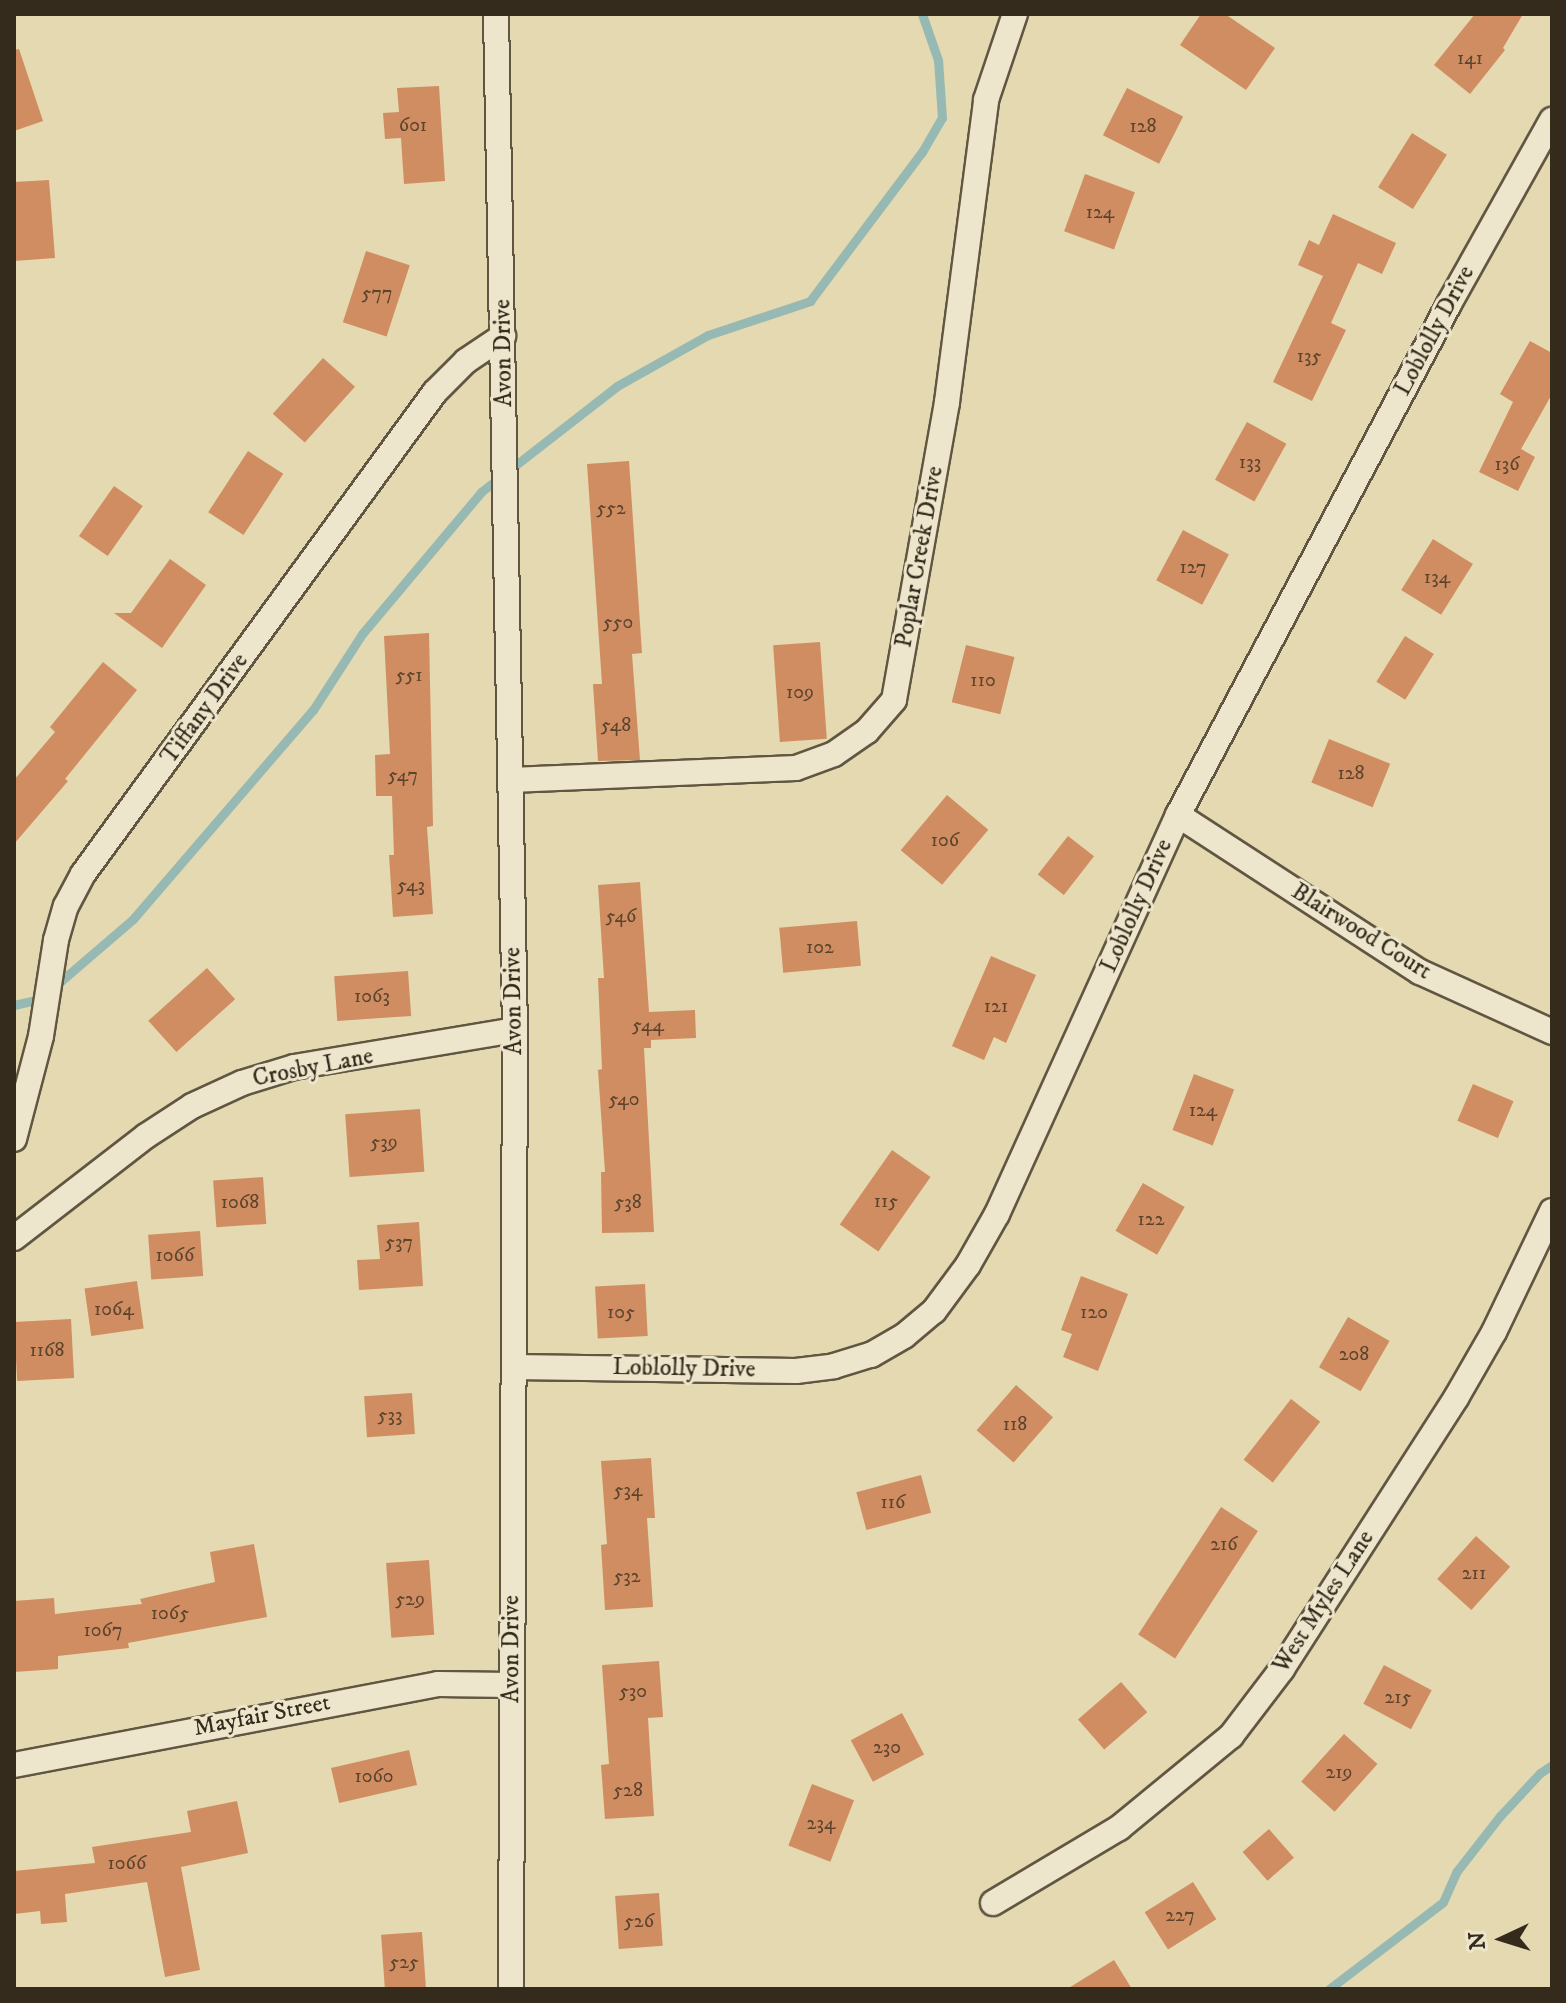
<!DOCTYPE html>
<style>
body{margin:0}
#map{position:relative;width:1566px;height:2003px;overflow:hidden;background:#e4d9b0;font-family:"IM FELL DW Pica",serif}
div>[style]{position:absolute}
.stream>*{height:9px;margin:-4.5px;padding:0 4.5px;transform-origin:4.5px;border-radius:4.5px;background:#97b9b3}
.building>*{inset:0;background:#d08d61;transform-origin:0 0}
.roads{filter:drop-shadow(2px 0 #615642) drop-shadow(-2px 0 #615642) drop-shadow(0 2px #615642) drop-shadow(0 -2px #615642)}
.street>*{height:24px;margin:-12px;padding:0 12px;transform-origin:12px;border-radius:12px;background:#ede6cc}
span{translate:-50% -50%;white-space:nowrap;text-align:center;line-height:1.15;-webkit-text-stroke:6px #ede6cc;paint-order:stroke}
.number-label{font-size:20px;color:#5c442e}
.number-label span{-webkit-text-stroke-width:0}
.street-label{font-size:24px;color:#352b1d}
.frame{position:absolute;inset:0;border:16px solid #352b1d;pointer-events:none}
.north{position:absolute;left:1462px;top:1899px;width:80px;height:80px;-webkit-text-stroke:6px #ede6cc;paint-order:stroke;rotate:266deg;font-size:22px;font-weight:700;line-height:32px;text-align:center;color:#352b1d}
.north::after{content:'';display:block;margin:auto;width:28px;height:36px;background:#352b1d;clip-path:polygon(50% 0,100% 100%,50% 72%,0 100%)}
</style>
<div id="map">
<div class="stream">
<div style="left:14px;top:1005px;width:27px;rotate:-13deg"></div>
<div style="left:40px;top:999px;width:123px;rotate:-40.7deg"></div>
<div style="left:133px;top:919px;width:276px;rotate:-49.3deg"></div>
<div style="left:313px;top:710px;width:90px;rotate:-57.2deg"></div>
<div style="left:362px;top:634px;width:185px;rotate:-50deg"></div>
<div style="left:481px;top:492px;width:172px;rotate:-37.9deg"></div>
<div style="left:617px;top:386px;width:104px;rotate:-29.3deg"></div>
<div style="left:708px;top:335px;width:108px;rotate:-18.4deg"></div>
<div style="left:810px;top:301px;width:186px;rotate:-53.1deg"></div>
<div style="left:922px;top:152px;width:39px;rotate:-60deg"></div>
<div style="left:942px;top:118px;width:58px;rotate:-93.9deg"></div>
<div style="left:938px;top:60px;width:49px;rotate:-109.2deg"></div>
<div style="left:1329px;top:1989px;width:143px;rotate:-37.3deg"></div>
<div style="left:1443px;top:1902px;width:34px;rotate:-66deg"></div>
<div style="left:1457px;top:1871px;width:70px;rotate:-52deg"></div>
<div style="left:1500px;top:1816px;width:59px;rotate:-47.1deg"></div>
<div style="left:1540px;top:1773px;width:14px;rotate:-34deg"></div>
</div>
<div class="building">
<div style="clip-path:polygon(1201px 14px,1225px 14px,1275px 48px,1246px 90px,1180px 45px)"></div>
<div style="clip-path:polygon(1475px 14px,1523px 14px,1503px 48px,1505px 50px,1470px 94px,1434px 65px)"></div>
<div style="clip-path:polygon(19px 49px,43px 121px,14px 131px,14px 50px)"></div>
<div style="clip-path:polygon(439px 86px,445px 181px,404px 184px,401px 138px,385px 139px,383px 113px,399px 112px,397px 88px)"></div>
<div style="left:1127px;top:88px;width:63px;height:53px;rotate:27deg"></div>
<div style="left:1412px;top:133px;width:41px;height:64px;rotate:32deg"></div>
<div style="left:1085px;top:174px;width:53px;height:61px;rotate:20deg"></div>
<div style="clip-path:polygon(49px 180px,55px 258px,14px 261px,14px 182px)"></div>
<div style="clip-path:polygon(1333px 214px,1396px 243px,1382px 274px,1358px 263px,1331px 323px,1346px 330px,1312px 401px,1273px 382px,1323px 276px,1298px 265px,1309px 240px,1319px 245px)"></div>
<div style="left:366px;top:251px;width:46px;height:75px;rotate:18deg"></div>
<div style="clip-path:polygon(1530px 341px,1552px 353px,1552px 394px,1521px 449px,1535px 457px,1518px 491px,1479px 472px,1513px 402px,1500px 394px)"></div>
<div style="left:323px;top:358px;width:43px;height:75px;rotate:42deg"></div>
<div style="left:1247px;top:422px;width:45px;height:66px;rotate:29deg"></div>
<div style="left:248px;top:451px;width:42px;height:73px;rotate:33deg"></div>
<div style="clip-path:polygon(629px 461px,642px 653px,632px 654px,640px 760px,598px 761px,593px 684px,602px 684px,587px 464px)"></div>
<div style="left:114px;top:486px;width:35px;height:61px;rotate:35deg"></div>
<div style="left:1183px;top:530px;width:52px;height:57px;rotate:28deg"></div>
<div style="left:1433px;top:539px;width:47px;height:60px;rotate:32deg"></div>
<div style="clip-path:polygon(170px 559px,206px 585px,162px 648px,114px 613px,131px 613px)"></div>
<div style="clip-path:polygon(429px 633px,433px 826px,427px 827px,433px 914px,393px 917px,389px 855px,394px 855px,392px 796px,376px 796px,375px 755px,390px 754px,384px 636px)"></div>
<div style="left:1405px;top:636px;width:34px;height:54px;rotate:32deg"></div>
<div style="left:820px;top:642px;width:97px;height:47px;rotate:86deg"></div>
<div style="left:966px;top:645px;width:50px;height:59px;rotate:14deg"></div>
<div style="clip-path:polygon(103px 662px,137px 690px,65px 779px,68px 781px,14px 844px,14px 780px,55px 732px,50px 727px)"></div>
<div style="left:1329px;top:739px;width:66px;height:47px;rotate:22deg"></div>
<div style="left:947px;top:795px;width:54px;height:72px;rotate:40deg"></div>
<div style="left:1068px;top:836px;width:33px;height:49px;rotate:38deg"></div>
<div style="clip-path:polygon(640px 882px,649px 1012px,695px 1010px,696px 1038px,651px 1040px,651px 1048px,644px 1048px,654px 1232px,602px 1233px,601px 1172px,605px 1172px,598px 1070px,602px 1069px,598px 978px,604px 978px,598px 885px)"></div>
<div style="left:857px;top:921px;width:45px;height:78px;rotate:85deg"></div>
<div style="clip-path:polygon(991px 956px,1036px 975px,1006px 1043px,994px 1037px,984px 1060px,952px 1046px)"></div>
<div style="left:207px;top:968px;width:42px;height:79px;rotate:48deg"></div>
<div style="left:408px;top:971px;width:45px;height:74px;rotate:86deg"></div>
<div style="left:1194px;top:1074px;width:43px;height:60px;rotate:21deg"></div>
<div style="left:1473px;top:1084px;width:44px;height:40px;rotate:23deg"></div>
<div style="left:420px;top:1109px;width:63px;height:75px;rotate:86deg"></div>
<div style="left:892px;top:1150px;width:47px;height:91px;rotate:35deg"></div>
<div style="left:263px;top:1177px;width:47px;height:50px;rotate:86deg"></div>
<div style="left:1143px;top:1183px;width:48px;height:55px;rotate:30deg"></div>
<div style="clip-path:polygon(419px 1222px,423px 1286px,359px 1290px,357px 1260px,380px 1259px,377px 1225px)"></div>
<div style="left:200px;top:1231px;width:45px;height:52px;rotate:86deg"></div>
<div style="clip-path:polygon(1081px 1276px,1128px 1294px,1098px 1371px,1063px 1357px,1072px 1334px,1061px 1330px)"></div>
<div style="left:137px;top:1281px;width:48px;height:53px;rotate:82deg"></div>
<div style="left:645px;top:1284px;width:52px;height:50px;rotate:87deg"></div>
<div style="left:1348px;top:1317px;width:48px;height:58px;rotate:30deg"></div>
<div style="left:71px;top:1319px;width:59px;height:57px;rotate:87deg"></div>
<div style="left:1016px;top:1385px;width:49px;height:60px;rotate:41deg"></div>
<div style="left:412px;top:1393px;width:41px;height:48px;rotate:86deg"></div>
<div style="left:1291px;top:1399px;width:37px;height:77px;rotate:38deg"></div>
<div style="clip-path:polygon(651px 1458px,655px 1518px,647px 1518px,653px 1607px,605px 1610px,601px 1545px,607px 1544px,601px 1461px)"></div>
<div style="left:921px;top:1475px;width:39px;height:67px;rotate:75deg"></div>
<div style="left:1221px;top:1507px;width:44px;height:152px;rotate:33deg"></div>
<div style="left:1476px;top:1536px;width:46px;height:58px;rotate:42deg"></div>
<div style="clip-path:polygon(254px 1544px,267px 1617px,128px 1643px,129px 1648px,58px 1656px,58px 1669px,14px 1672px,14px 1601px,54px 1598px,55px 1614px,142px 1604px,140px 1599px,215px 1582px,210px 1552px)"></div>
<div style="left:429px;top:1560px;width:75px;height:43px;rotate:86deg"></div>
<div style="clip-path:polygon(659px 1661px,663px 1717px,648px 1718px,654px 1816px,605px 1819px,601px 1765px,609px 1764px,602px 1665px)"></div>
<div style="left:1384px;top:1665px;width:54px;height:44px;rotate:28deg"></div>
<div style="left:1121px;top:1682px;width:40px;height:57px;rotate:49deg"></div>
<div style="left:902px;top:1713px;width:47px;height:58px;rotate:62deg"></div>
<div style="left:1344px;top:1734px;width:45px;height:64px;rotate:42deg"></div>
<div style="left:409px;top:1750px;width:36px;height:80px;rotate:77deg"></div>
<div style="left:812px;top:1784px;width:45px;height:66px;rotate:21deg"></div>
<div style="clip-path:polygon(237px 1801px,248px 1853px,181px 1867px,200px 1970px,165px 1977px,147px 1882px,65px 1894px,67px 1922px,41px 1924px,40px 1911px,14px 1914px,14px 1871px,95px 1863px,92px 1847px,191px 1832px,187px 1811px)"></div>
<div style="left:1269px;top:1829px;width:38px;height:35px;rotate:49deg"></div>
<div style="left:1193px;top:1882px;width:44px;height:57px;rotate:58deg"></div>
<div style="left:659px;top:1893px;width:53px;height:44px;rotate:86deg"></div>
<div style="left:422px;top:1932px;width:57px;height:41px;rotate:86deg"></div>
<div style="clip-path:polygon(1114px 1960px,1132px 1989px,1067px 1989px)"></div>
</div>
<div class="roads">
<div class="street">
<div style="left:496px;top:14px;width:1016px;rotate:88.93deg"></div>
<div style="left:515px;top:1030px;width:959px;rotate:90.24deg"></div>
<div style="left:511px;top:780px;width:285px;rotate:-2.4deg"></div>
<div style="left:796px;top:768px;width:40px;rotate:-20.2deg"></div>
<div style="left:834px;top:754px;width:40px;rotate:-34.9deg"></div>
<div style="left:867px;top:731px;width:41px;rotate:-48.9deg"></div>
<div style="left:894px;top:700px;width:303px;rotate:-79.9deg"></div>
<div style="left:947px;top:402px;width:305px;rotate:-82.6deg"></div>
<div style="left:986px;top:100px;width:91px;rotate:-71.4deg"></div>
<div style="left:1178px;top:815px;width:288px;rotate:33deg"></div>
<div style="left:1420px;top:972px;width:145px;rotate:24.4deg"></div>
<div style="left:14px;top:1139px;width:106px;rotate:-75.3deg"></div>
<div style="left:41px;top:1036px;width:97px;rotate:-81.1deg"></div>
<div style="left:56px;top:940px;width:35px;rotate:-74deg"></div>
<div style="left:66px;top:906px;width:36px;rotate:-62deg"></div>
<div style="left:83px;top:874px;width:597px;rotate:-53.86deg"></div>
<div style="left:435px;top:392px;width:44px;rotate:-45deg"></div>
<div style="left:466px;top:361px;width:45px;rotate:-34deg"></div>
<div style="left:14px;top:1238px;width:167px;rotate:-37.7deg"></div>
<div style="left:146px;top:1136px;width:55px;rotate:-33.1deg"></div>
<div style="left:192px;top:1106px;width:55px;rotate:-24.7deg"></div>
<div style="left:242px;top:1083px;width:54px;rotate:-17.1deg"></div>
<div style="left:294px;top:1067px;width:224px;rotate:-9.5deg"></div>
<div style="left:514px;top:1367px;width:282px;rotate:0.8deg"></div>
<div style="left:796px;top:1371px;width:38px;rotate:-7deg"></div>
<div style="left:834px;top:1366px;width:39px;rotate:-17deg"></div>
<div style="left:871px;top:1355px;width:38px;rotate:-30deg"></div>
<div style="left:904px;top:1336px;width:39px;rotate:-40deg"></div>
<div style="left:934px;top:1311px;width:57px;rotate:-53.5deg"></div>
<div style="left:968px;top:1265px;width:59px;rotate:-60.4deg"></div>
<div style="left:997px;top:1214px;width:438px;rotate:-65.6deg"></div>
<div style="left:1178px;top:815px;width:578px;rotate:-62.06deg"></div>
<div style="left:1449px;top:304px;width:211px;rotate:-60.8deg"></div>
<div style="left:14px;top:1765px;width:432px;rotate:-10.8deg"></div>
<div style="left:438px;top:1684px;width:74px;rotate:0.8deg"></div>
<div style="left:993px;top:1903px;width:147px;rotate:-30.8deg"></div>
<div style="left:1119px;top:1828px;width:145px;rotate:-39.4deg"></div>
<div style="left:1231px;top:1736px;width:84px;rotate:-52.7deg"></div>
<div style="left:1282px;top:1669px;width:322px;rotate:-57.3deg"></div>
<div style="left:1456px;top:1398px;width:76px;rotate:-60.1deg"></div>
<div style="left:1494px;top:1332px;width:134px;rotate:-64.4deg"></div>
</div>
</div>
<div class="number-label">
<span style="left:1470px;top:58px">141</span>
<span style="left:413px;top:125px">601</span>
<span style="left:1143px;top:126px">128</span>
<span style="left:1100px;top:212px">124</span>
<span style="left:377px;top:293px">577</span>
<span style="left:1309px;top:356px">135</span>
<span style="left:1250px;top:462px">133</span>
<span style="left:1507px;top:464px">136</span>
<span style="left:611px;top:508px">552</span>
<span style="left:1193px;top:567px">127</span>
<span style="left:1437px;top:577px">134</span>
<span style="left:618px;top:622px">550</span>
<span style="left:409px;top:675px">551</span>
<span style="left:983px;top:680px">110</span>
<span style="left:800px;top:692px">109</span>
<span style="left:616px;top:725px">548</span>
<span style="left:1351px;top:773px">128</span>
<span style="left:403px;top:775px">547</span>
<span style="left:945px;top:840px">106</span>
<span style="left:411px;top:885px">543</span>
<span style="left:621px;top:916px">546</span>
<span style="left:820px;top:947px">102</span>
<span style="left:372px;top:996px">1063</span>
<span style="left:996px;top:1006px">121</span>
<span style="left:648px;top:1025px">544</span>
<span style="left:624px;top:1099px">540</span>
<span style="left:1203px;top:1110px">124</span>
<span style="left:384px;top:1142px">539</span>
<span style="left:886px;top:1201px">115</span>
<span style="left:240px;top:1202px">1068</span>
<span style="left:628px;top:1202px">538</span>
<span style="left:1151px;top:1219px">122</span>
<span style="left:399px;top:1242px">537</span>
<span style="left:175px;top:1255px">1066</span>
<span style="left:114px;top:1309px">1064</span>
<span style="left:621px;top:1312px">105</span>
<span style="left:1094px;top:1312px">120</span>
<span style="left:47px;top:1350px">1168</span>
<span style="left:1354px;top:1354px">208</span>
<span style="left:390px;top:1415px">533</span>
<span style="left:1015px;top:1424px">118</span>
<span style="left:628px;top:1490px">534</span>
<span style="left:893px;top:1502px">116</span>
<span style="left:1224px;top:1544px">216</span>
<span style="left:1474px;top:1573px">211</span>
<span style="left:627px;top:1576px">532</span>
<span style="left:410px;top:1599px">529</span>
<span style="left:170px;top:1613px">1065</span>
<span style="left:103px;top:1630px">1067</span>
<span style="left:633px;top:1691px">530</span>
<span style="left:1398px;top:1697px">215</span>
<span style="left:887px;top:1747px">230</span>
<span style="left:1339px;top:1772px">219</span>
<span style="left:374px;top:1776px">1060</span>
<span style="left:628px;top:1790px">528</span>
<span style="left:821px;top:1823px">234</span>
<span style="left:127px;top:1863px">1066</span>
<span style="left:1180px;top:1915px">227</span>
<span style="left:639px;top:1921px">526</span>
<span style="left:404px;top:1962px">525</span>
</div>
<div class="street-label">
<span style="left:1435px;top:331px;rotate:-62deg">Loblolly Drive</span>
<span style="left:504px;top:353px;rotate:-91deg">Avon Drive</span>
<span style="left:920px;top:557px;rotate:-80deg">Poplar Creek Drive</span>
<span style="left:205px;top:709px;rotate:-54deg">Tiffany Drive</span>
<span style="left:1137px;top:906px;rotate:-66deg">Loblolly Drive</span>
<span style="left:1361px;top:932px;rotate:32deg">Blairwood Court</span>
<span style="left:514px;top:1001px;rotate:-91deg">Avon Drive</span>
<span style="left:313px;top:1068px;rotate:-11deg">Crosby Lane</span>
<span style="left:684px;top:1369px;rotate:1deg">Loblolly Drive</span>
<span style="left:1324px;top:1602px;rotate:-57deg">West Myles Lane</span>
<span style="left:512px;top:1649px;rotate:-90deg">Avon Drive</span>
<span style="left:262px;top:1716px;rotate:-11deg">Mayfair Street</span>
</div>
<div class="frame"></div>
<div class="north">N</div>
</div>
